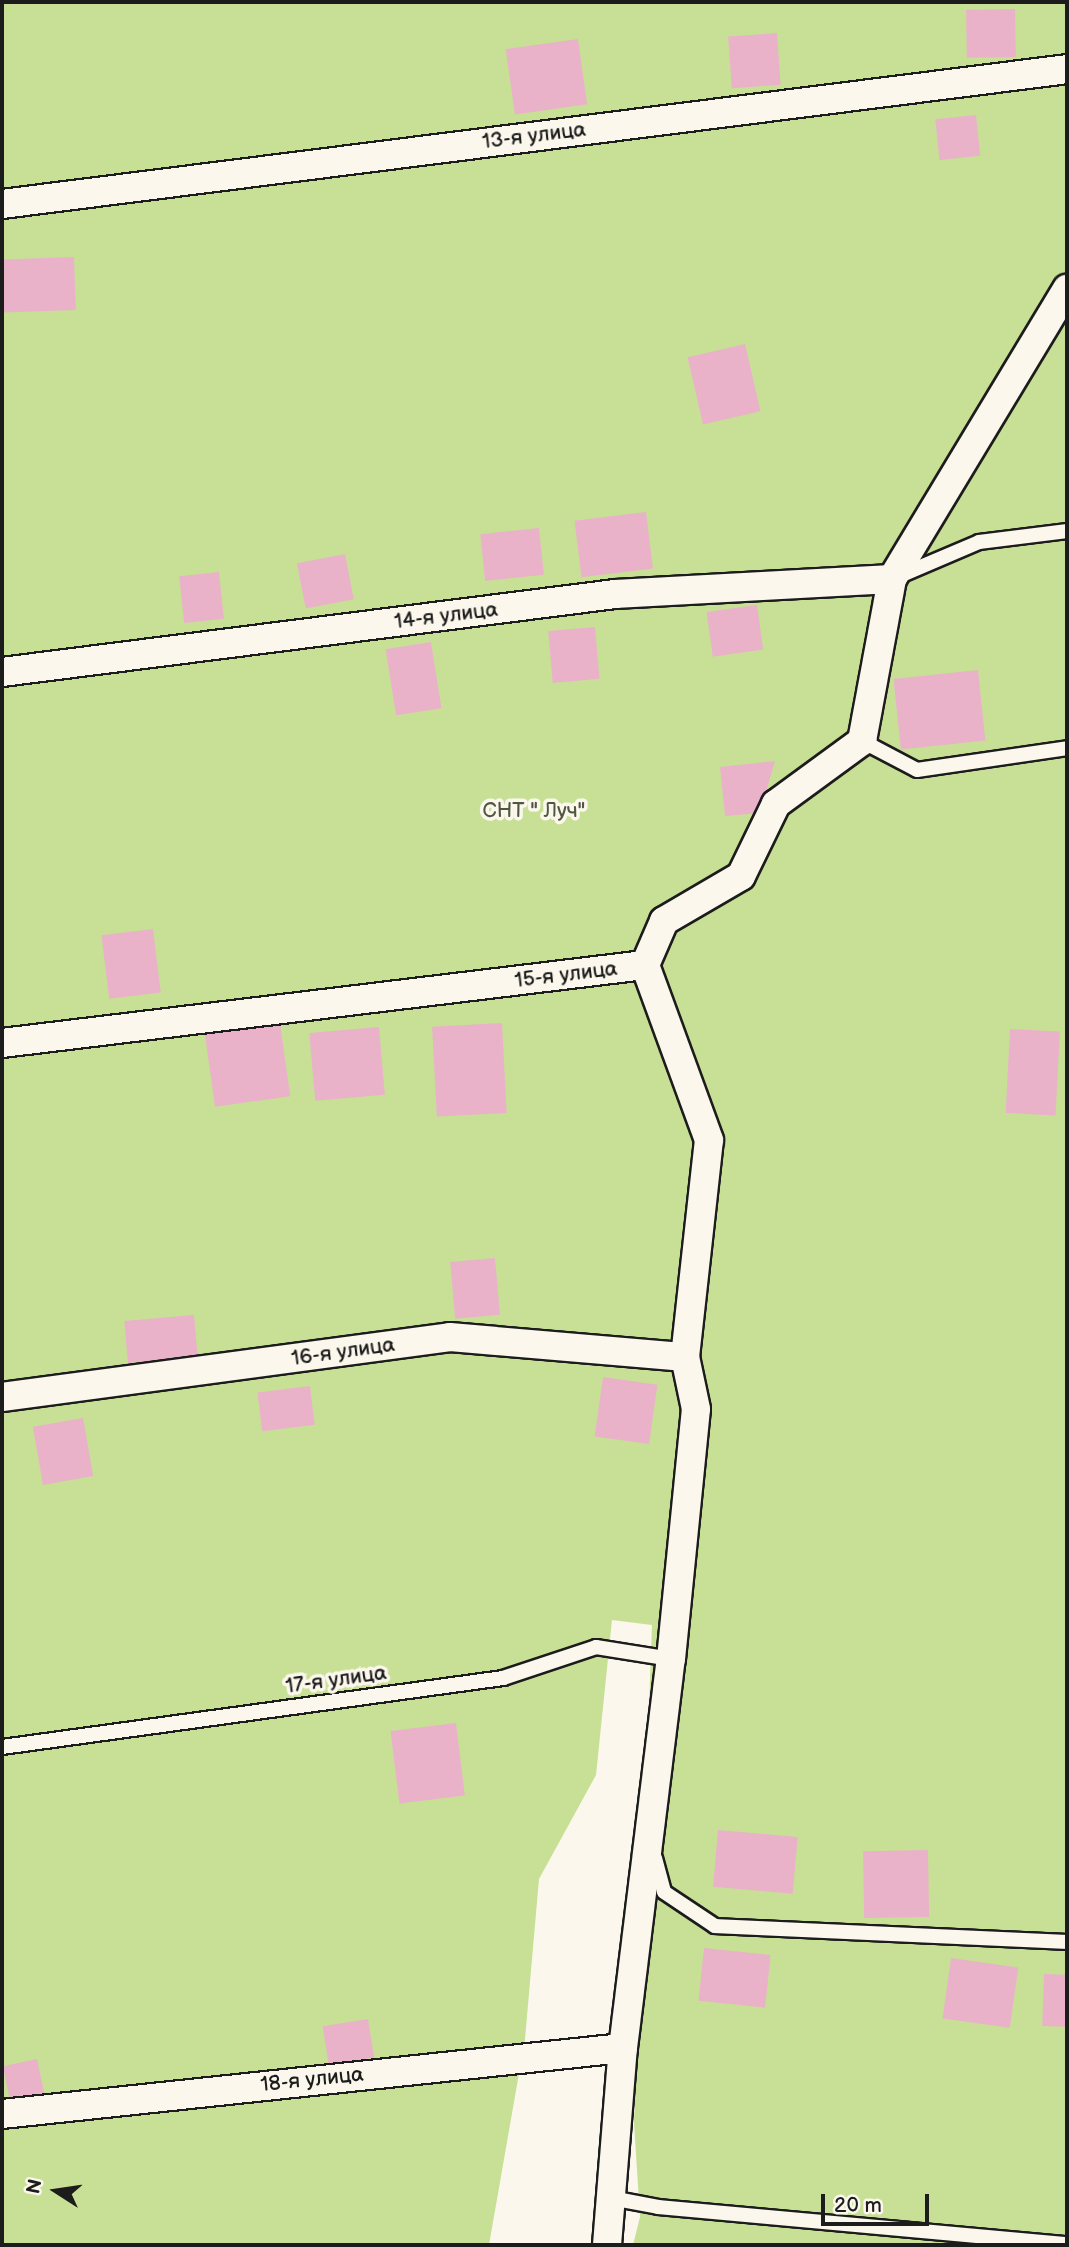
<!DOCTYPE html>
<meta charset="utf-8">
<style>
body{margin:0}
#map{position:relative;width:1069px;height:2247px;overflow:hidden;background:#fbf7ec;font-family:"Balsamiq Sans",sans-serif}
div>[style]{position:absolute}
.green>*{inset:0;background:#c7e096}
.building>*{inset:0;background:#e9b2c8;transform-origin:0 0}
.roads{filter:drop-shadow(2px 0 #1c1c1c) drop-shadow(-2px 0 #1c1c1c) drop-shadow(0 2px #1c1c1c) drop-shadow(0 -2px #1c1c1c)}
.lane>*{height:14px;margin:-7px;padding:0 7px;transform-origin:7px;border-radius:7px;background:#fbf7ec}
.street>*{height:28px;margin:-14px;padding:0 14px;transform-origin:14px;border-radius:14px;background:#fbf7ec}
span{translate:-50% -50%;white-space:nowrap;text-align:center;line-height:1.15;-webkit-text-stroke:7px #fbf7ec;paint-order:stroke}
.street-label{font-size:21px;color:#1c1c1c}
.park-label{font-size:21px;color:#4f5741}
.frame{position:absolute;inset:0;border:4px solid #1c1c1c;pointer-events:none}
.north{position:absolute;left:21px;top:2156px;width:70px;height:70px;-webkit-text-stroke:5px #fbf7ec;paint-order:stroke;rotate:282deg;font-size:19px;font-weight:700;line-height:28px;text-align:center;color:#1c1c1c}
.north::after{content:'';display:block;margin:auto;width:24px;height:32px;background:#1c1c1c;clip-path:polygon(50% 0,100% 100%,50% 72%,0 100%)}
.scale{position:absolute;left:821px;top:2194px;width:108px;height:32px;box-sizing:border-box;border:4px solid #1c1c1c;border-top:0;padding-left:9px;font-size:21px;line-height:24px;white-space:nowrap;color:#1c1c1c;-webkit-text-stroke:5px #fbf7ec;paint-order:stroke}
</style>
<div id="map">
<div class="green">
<div style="clip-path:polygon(2px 2px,1067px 2px,1067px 2245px,633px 2245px,640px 2217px,634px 2123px,652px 1625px,612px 1620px,596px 1775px,539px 1879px,525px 2039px,489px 2245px,2px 2245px)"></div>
</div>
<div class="building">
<div style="left:1015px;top:9px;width:48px;height:49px;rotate:89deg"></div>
<div style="left:777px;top:33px;width:52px;height:49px;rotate:86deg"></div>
<div style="left:578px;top:39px;width:66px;height:73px;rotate:82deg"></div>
<div style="left:976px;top:115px;width:41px;height:41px;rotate:84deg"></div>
<div style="left:74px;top:257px;width:53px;height:72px;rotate:88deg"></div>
<div style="left:745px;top:344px;width:69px;height:59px;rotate:77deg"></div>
<div style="left:646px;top:512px;width:57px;height:72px;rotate:83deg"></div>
<div style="left:539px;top:528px;width:47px;height:59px;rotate:84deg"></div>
<div style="left:345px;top:554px;width:46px;height:49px;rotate:79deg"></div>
<div style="left:219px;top:572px;width:47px;height:40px;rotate:84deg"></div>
<div style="left:757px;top:605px;width:45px;height:51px;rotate:82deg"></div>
<div style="left:595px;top:627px;width:52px;height:47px;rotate:85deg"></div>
<div style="left:431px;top:642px;width:67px;height:46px;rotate:81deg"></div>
<div style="left:978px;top:670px;width:71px;height:85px;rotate:84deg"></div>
<div style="clip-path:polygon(775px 761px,760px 813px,725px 816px,720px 767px)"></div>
<div style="left:153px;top:929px;width:64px;height:52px;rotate:83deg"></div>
<div style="left:280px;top:1023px;width:74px;height:76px;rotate:82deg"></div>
<div style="left:502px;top:1023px;width:90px;height:70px;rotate:87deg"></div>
<div style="left:379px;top:1027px;width:68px;height:70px;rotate:85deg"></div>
<div style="left:1010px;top:1029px;width:50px;height:84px;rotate:3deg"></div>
<div style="left:495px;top:1258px;width:57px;height:45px;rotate:85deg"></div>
<div style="left:194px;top:1315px;width:42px;height:70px;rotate:85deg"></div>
<div style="left:603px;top:1377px;width:55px;height:60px;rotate:8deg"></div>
<div style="left:310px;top:1386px;width:39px;height:53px;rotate:83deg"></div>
<div style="left:83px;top:1418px;width:59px;height:51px;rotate:80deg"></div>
<div style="left:456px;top:1723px;width:73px;height:66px;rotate:83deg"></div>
<div style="left:718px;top:1830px;width:80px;height:57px;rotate:5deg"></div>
<div style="left:928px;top:1850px;width:67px;height:65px;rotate:89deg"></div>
<div style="left:704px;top:1948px;width:67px;height:53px;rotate:6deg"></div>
<div style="left:951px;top:1958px;width:68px;height:61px;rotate:8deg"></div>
<div style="left:1044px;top:1974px;width:23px;height:52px;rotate:2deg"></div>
<div style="left:368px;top:2019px;width:39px;height:46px;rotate:81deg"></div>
<div style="left:37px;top:2059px;width:35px;height:35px;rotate:78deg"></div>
</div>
<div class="roads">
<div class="lane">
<div style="left:897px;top:577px;width:89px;rotate:-23.1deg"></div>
<div style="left:979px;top:542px;width:89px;rotate:-7.1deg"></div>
<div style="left:862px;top:741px;width:62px;rotate:27.8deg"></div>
<div style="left:917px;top:770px;width:152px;rotate:-8.3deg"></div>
<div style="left:2px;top:1747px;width:506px;rotate:-7.84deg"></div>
<div style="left:503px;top:1678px;width:98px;rotate:-18.4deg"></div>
<div style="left:596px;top:1647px;width:76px;rotate:9.1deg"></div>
<div style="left:655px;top:1858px;width:35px;rotate:75deg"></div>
<div style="left:664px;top:1892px;width:61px;rotate:33.7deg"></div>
<div style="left:715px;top:1926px;width:352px;rotate:2.6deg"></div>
<div style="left:611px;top:2198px;width:48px;rotate:10.8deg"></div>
<div style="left:658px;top:2207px;width:411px;rotate:5.2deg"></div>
</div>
<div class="street">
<div style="left:2px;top:204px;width:1074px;rotate:-7.22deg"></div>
<div style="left:2px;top:672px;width:618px;rotate:-7.25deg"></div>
<div style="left:615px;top:594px;width:277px;rotate:-3.1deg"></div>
<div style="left:2px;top:1043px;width:648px;rotate:-6.92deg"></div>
<div style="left:645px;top:965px;width:48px;rotate:-66.6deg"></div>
<div style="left:664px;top:921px;width:89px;rotate:-30.3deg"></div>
<div style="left:741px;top:876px;width:80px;rotate:-64.1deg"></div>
<div style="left:776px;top:804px;width:107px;rotate:-36.2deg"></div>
<div style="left:862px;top:741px;width:165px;rotate:-79.5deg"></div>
<div style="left:892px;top:579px;width:339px;rotate:-58.9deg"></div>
<div style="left:2px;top:1397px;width:452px;rotate:-7.6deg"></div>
<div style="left:450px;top:1337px;width:236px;rotate:4.9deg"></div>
<div style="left:2px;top:2114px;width:624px;rotate:-6.07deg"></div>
<div style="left:607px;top:2245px;width:198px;rotate:-85.4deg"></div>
<div style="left:623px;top:2048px;width:392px;rotate:-83deg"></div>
<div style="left:671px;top:1659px;width:251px;rotate:-84.3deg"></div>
<div style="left:696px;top:1409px;width:53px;rotate:-101.9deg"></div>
<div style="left:685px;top:1357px;width:218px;rotate:-83.7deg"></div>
<div style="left:709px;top:1140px;width:186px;rotate:-110.1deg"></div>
</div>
</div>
<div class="street-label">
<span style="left:534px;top:136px;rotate:-7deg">13-я улица</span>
<span style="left:446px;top:616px;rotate:-7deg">14-я улица</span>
<span style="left:566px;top:975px;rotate:-7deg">15-я улица</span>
<span style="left:343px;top:1352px;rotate:-8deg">16-я улица</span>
<span style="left:336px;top:1680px;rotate:-8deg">17-я улица</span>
<span style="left:312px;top:2080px;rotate:-6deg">18-я улица</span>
</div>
<div class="park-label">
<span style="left:534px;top:811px">СНТ " Луч"</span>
</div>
<div class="frame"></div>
<div class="north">N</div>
<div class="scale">20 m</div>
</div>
